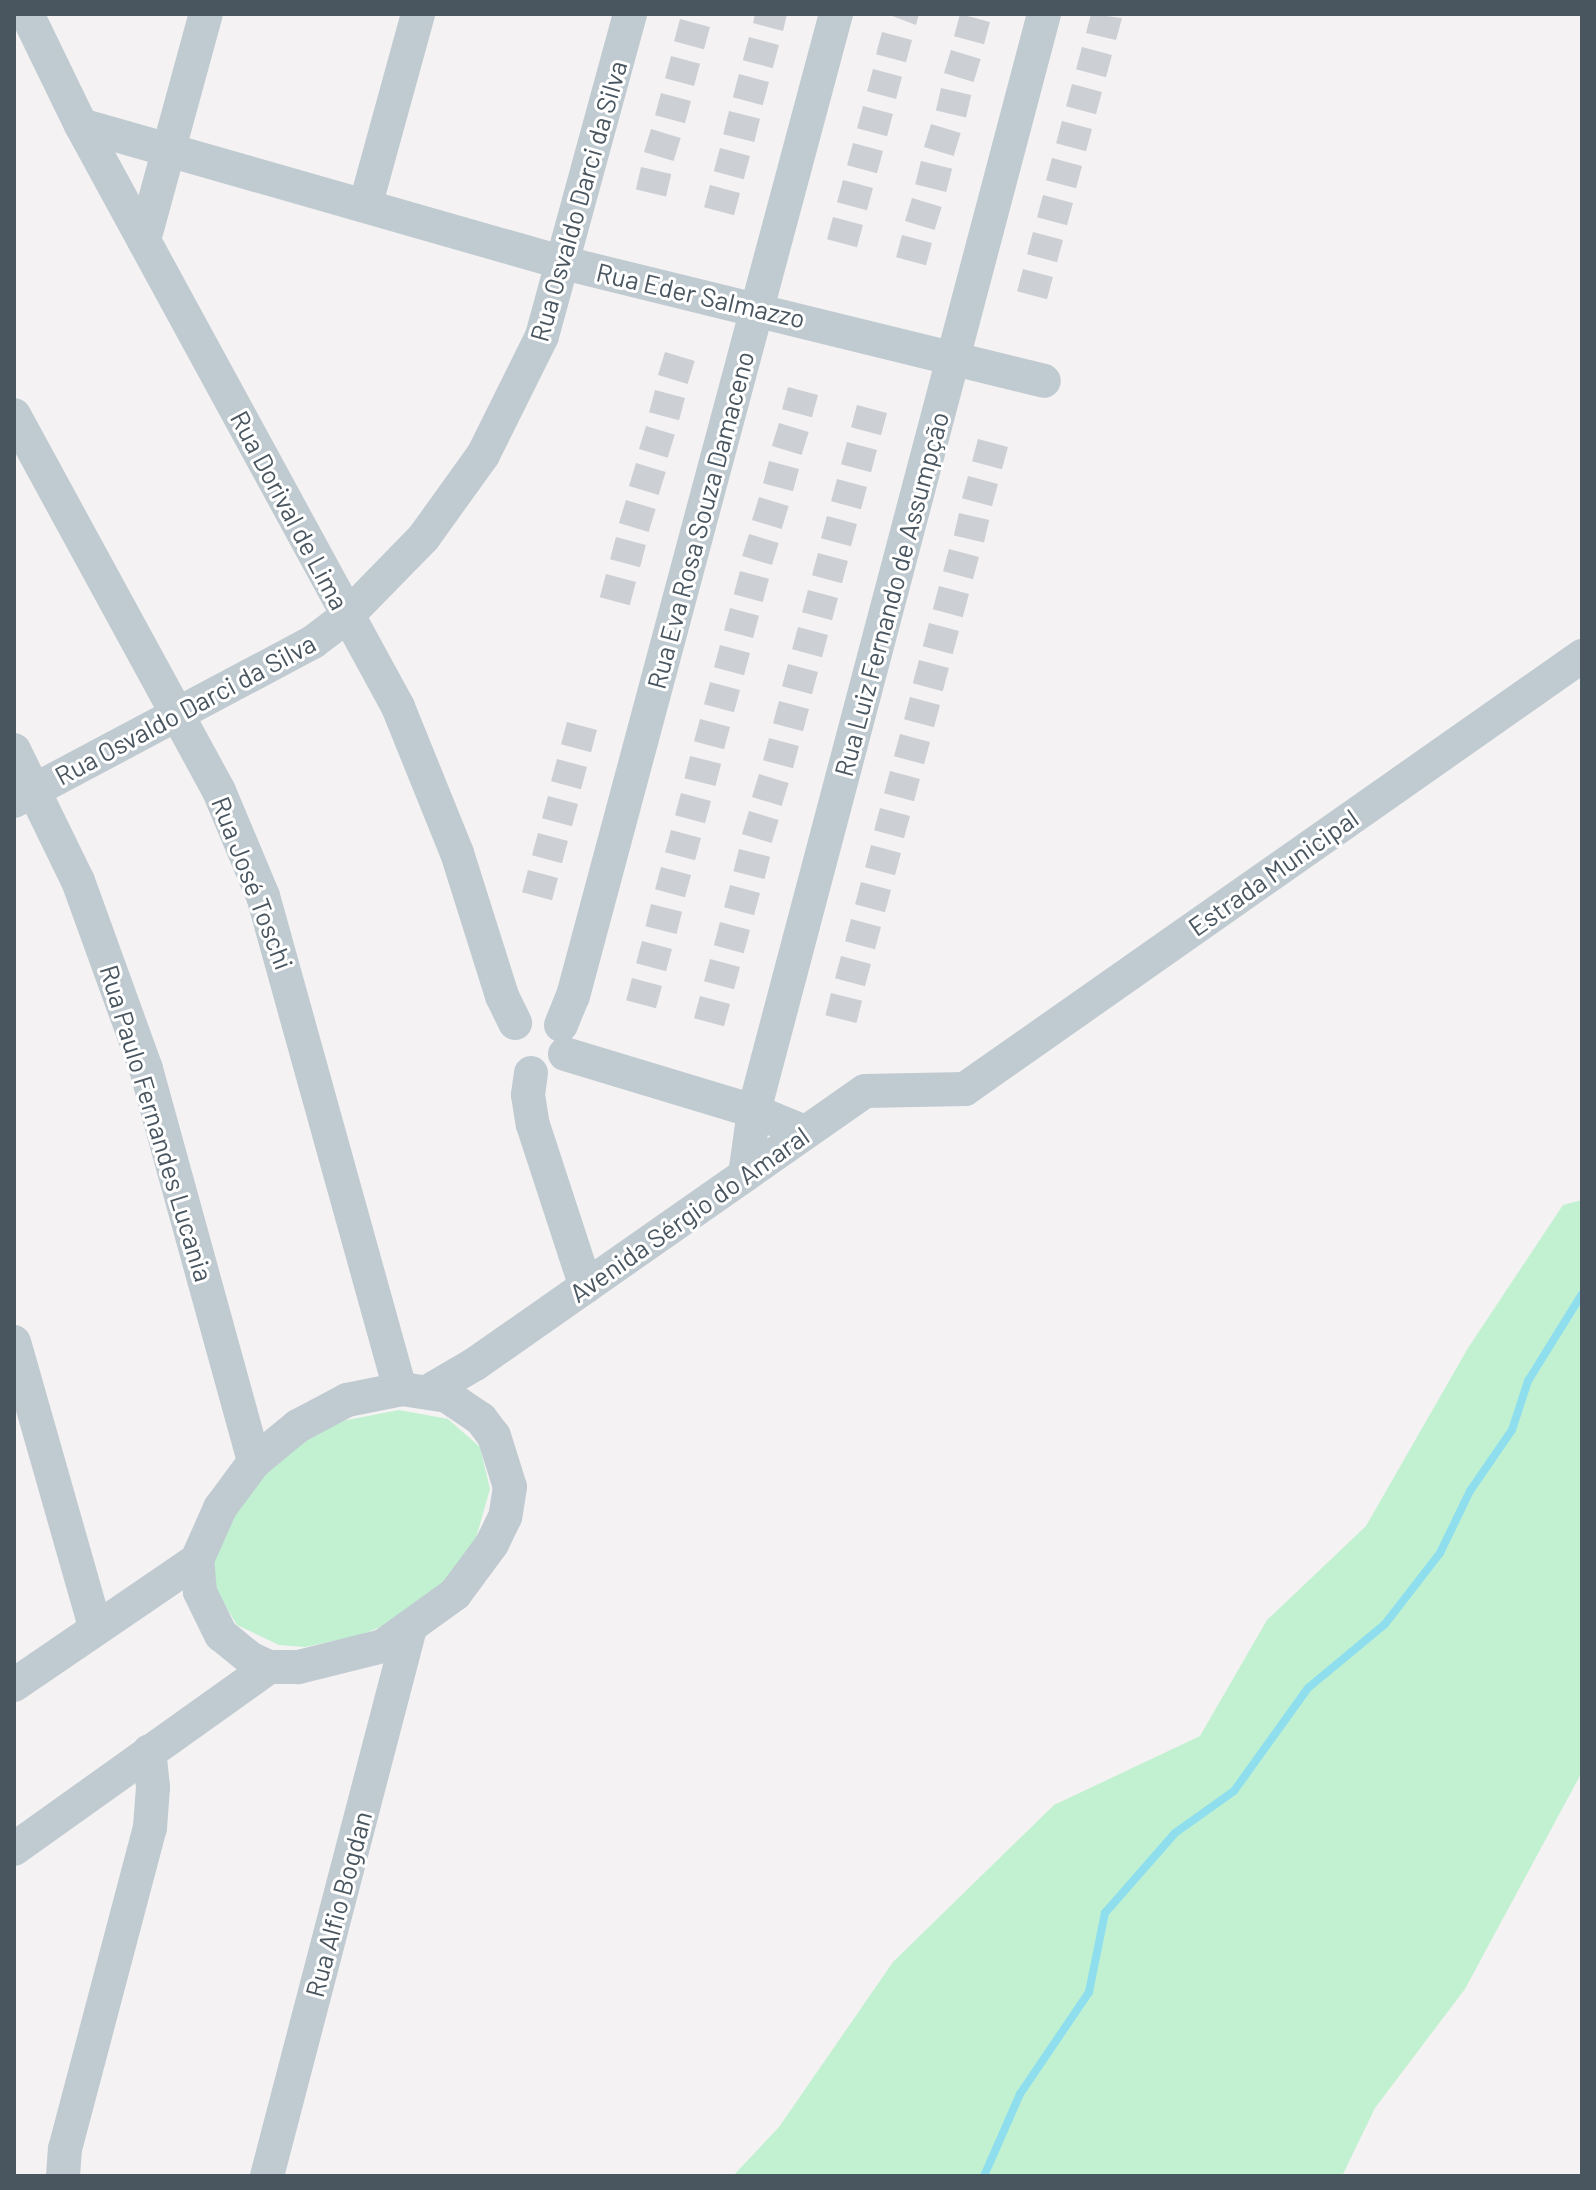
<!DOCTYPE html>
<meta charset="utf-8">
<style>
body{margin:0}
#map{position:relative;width:1596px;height:2190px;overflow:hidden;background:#f4f2f2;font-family:Barlow,sans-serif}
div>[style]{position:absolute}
.green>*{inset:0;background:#c2f1d2}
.stream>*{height:8px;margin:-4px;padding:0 4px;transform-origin:4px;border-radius:4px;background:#8fdeee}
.building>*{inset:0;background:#cccfd4;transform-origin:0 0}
.minor>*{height:34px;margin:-17px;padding:0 17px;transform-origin:17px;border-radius:17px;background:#c0cad1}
span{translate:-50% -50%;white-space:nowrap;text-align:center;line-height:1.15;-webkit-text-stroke:6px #fff;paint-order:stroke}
.street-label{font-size:26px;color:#495660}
.frame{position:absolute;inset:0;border:16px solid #495660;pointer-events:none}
</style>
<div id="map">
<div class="green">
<div style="clip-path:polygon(1582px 1200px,1582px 1772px,1465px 1989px,1375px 2108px,1342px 2176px,733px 2176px,779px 2127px,893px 1962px,1054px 1805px,1200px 1736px,1267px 1620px,1366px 1526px,1468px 1348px,1563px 1205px)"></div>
<div style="clip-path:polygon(399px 1410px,448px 1419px,480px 1447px,490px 1489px,476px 1538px,441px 1586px,390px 1623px,361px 1635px,305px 1647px,279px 1645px,237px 1625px,216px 1590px,214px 1567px,218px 1543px,243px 1494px,287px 1451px,342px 1421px)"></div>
</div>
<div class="stream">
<div style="left:984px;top:2176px;width:90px;rotate:-66.3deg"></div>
<div style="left:1020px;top:2094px;width:123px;rotate:-55.9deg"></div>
<div style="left:1089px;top:1992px;width:81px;rotate:-78.6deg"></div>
<div style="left:1105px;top:1913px;width:106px;rotate:-48.8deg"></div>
<div style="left:1175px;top:1833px;width:72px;rotate:-35.4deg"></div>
<div style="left:1234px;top:1791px;width:127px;rotate:-54.3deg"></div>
<div style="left:1308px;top:1688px;width:100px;rotate:-39.7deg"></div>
<div style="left:1385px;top:1624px;width:90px;rotate:-52.2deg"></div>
<div style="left:1440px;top:1553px;width:69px;rotate:-64.2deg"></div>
<div style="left:1470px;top:1491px;width:74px;rotate:-55.5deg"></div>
<div style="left:1512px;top:1430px;width:52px;rotate:-71.9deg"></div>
<div style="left:1528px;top:1381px;width:102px;rotate:-58.2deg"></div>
</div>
<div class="building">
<div style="clip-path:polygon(755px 14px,787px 14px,783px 31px,753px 23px)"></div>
<div style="clip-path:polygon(887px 14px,919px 14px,916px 25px)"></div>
<div style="left:960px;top:14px;width:31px;height:23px;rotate:15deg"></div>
<div style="clip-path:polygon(1091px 14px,1122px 18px,1116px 40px,1086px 33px)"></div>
<div style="left:680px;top:19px;width:31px;height:23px;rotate:15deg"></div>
<div style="left:882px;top:32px;width:31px;height:23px;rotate:15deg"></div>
<div style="left:749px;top:37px;width:31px;height:24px;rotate:15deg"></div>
<div style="left:1082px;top:47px;width:31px;height:23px;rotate:15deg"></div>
<div style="left:951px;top:50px;width:31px;height:24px;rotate:17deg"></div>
<div style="left:671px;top:56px;width:30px;height:23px;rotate:15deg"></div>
<div style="left:873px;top:69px;width:30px;height:23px;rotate:15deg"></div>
<div style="left:739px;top:74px;width:31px;height:24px;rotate:15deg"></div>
<div style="left:1072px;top:84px;width:31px;height:23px;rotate:15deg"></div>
<div style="left:941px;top:88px;width:31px;height:23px;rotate:13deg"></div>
<div style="left:661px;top:93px;width:31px;height:23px;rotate:15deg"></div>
<div style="left:863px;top:106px;width:31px;height:23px;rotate:15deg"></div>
<div style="left:729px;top:111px;width:32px;height:24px;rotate:14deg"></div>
<div style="left:1062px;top:121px;width:31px;height:23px;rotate:15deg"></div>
<div style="left:931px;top:124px;width:31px;height:24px;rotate:17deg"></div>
<div style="left:651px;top:129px;width:31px;height:24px;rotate:17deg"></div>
<div style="left:853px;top:143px;width:31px;height:23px;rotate:15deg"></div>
<div style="left:720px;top:148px;width:31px;height:24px;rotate:15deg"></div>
<div style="left:1052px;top:158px;width:31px;height:23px;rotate:15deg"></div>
<div style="left:921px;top:161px;width:32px;height:24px;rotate:14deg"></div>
<div style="left:641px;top:167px;width:31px;height:23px;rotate:13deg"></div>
<div style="left:843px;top:180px;width:31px;height:23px;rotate:15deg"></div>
<div style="left:710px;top:185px;width:31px;height:23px;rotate:15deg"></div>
<div style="left:1043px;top:195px;width:31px;height:23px;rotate:15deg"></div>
<div style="left:912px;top:198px;width:31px;height:24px;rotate:17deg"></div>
<div style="left:833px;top:217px;width:31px;height:23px;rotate:15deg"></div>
<div style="left:1033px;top:232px;width:31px;height:23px;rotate:15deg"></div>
<div style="left:902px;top:235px;width:31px;height:23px;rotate:15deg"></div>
<div style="left:1023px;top:269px;width:31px;height:23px;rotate:15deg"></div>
<div style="left:665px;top:352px;width:31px;height:24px;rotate:17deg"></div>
<div style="left:788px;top:387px;width:31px;height:23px;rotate:15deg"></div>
<div style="left:655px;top:390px;width:31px;height:23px;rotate:15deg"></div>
<div style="left:857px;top:405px;width:31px;height:23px;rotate:15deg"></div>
<div style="left:779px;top:423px;width:31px;height:24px;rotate:17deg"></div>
<div style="left:646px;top:426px;width:30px;height:24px;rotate:17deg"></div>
<div style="left:978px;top:439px;width:31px;height:23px;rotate:15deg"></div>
<div style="left:847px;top:442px;width:31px;height:23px;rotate:15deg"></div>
<div style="left:769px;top:461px;width:31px;height:23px;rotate:15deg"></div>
<div style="left:636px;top:463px;width:31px;height:24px;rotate:17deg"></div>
<div style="left:968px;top:476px;width:31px;height:23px;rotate:15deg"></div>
<div style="left:837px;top:479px;width:31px;height:23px;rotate:15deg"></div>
<div style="left:759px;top:497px;width:31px;height:24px;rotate:17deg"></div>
<div style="left:626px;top:500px;width:31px;height:24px;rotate:17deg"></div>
<div style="left:959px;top:513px;width:31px;height:23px;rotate:13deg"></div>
<div style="left:827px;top:516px;width:31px;height:23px;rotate:15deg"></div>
<div style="left:749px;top:534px;width:31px;height:23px;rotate:17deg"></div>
<div style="left:616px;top:537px;width:31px;height:23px;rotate:15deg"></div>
<div style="left:949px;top:549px;width:31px;height:23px;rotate:15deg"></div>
<div style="left:818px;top:553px;width:31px;height:23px;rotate:15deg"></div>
<div style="left:740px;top:571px;width:30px;height:24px;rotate:15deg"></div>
<div style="left:606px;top:574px;width:31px;height:24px;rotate:15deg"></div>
<div style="left:939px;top:586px;width:31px;height:24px;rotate:15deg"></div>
<div style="left:808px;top:590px;width:31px;height:23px;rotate:15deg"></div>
<div style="left:730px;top:608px;width:30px;height:23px;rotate:15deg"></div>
<div style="left:929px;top:623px;width:31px;height:24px;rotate:15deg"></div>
<div style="left:798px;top:627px;width:31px;height:23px;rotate:15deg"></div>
<div style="left:720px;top:645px;width:31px;height:23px;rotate:15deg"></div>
<div style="left:919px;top:660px;width:31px;height:24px;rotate:15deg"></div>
<div style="left:788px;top:664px;width:31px;height:23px;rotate:15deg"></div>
<div style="left:710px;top:682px;width:31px;height:23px;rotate:15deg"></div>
<div style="left:910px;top:697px;width:31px;height:23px;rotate:15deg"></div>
<div style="left:779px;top:701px;width:31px;height:23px;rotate:15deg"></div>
<div style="left:700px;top:719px;width:31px;height:23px;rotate:15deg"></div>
<div style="left:567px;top:722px;width:31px;height:23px;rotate:15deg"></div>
<div style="left:900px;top:734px;width:31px;height:23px;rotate:15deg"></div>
<div style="left:769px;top:738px;width:31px;height:23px;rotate:15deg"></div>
<div style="left:690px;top:756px;width:32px;height:23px;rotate:14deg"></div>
<div style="left:557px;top:759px;width:31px;height:23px;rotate:15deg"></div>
<div style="left:890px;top:771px;width:31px;height:23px;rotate:15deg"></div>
<div style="left:759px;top:774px;width:31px;height:24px;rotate:17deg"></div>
<div style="left:681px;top:793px;width:31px;height:23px;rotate:15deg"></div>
<div style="left:548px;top:796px;width:31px;height:23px;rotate:15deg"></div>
<div style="left:880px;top:808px;width:31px;height:23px;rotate:15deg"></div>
<div style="left:749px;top:811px;width:31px;height:24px;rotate:17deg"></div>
<div style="left:671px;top:830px;width:31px;height:23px;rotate:15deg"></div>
<div style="left:538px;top:833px;width:31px;height:23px;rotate:15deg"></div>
<div style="left:871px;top:845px;width:31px;height:23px;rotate:15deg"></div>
<div style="left:739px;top:849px;width:32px;height:23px;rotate:14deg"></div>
<div style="left:661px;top:867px;width:31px;height:23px;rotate:15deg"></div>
<div style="left:528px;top:870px;width:31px;height:23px;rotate:15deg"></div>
<div style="left:861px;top:882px;width:31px;height:23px;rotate:15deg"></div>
<div style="left:730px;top:885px;width:31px;height:23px;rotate:15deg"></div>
<div style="left:651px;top:904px;width:32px;height:23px;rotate:14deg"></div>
<div style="left:851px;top:919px;width:31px;height:23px;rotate:15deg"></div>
<div style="left:720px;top:922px;width:31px;height:24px;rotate:15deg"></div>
<div style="left:642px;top:941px;width:31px;height:23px;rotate:15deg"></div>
<div style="left:841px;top:956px;width:31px;height:23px;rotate:15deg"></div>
<div style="left:710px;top:959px;width:31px;height:23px;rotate:15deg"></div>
<div style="left:632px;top:978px;width:31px;height:23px;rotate:15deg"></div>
<div style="left:831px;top:993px;width:32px;height:23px;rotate:14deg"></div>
<div style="left:700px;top:996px;width:31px;height:23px;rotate:15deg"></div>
</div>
<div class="minor">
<div style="left:27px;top:14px;width:123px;rotate:64.1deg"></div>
<div style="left:81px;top:125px;width:663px;rotate:61.42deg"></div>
<div style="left:398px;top:707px;width:157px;rotate:68deg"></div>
<div style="left:457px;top:853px;width:150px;rotate:72.5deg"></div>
<div style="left:502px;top:996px;width:30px;rotate:64deg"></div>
<div style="left:81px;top:125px;width:502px;rotate:15.95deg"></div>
<div style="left:564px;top:263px;width:494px;rotate:13.8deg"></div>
<div style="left:366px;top:203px;width:196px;rotate:-74.6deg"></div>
<div style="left:144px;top:240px;width:234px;rotate:-74.7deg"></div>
<div style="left:14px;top:415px;width:428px;rotate:61.4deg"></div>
<div style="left:219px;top:791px;width:114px;rotate:67.3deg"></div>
<div style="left:263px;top:896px;width:512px;rotate:74.47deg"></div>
<div style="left:14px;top:750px;width:146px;rotate:64deg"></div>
<div style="left:78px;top:881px;width:200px;rotate:70.1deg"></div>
<div style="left:146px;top:1069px;width:408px;rotate:74.6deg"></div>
<div style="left:14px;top:801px;width:339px;rotate:-28deg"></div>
<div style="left:313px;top:642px;width:43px;rotate:-37.4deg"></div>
<div style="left:347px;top:616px;width:110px;rotate:-45.7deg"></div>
<div style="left:424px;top:537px;width:101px;rotate:-54.3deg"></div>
<div style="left:483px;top:455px;width:133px;rotate:-63.6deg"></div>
<div style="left:542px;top:336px;width:334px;rotate:-74.7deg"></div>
<div style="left:561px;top:1025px;width:31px;rotate:-68deg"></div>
<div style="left:573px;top:996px;width:1017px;rotate:-75.01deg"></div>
<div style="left:565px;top:1054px;width:197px;rotate:16.8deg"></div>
<div style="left:754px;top:1111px;width:55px;rotate:22.4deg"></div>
<div style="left:531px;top:1073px;width:22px;rotate:98deg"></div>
<div style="left:528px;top:1095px;width:30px;rotate:81deg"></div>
<div style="left:533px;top:1125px;width:170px;rotate:71.9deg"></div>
<div style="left:745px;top:1175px;width:65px;rotate:-82deg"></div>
<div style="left:754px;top:1111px;width:1135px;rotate:-75.19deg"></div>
<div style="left:14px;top:1342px;width:298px;rotate:74.1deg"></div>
<div style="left:402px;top:1389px;width:46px;rotate:8.8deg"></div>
<div style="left:447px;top:1396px;width:41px;rotate:34.1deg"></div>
<div style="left:481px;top:1419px;width:21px;rotate:53deg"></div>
<div style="left:494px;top:1436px;width:53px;rotate:72.6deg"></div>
<div style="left:510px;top:1487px;width:30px;rotate:99deg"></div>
<div style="left:505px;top:1517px;width:30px;rotate:116deg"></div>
<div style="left:492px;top:1544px;width:62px;rotate:126.5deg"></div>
<div style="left:455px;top:1594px;width:89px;rotate:144.2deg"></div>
<div style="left:383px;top:1646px;width:88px;rotate:166.1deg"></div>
<div style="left:298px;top:1667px;width:29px;rotate:180deg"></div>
<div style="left:269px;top:1667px;width:20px;rotate:-156deg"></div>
<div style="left:251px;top:1659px;width:38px;rotate:-141deg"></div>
<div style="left:221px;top:1635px;width:48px;rotate:-116deg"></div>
<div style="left:200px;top:1592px;width:32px;rotate:-95deg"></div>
<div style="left:197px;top:1560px;width:57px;rotate:-66.1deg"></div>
<div style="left:220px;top:1508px;width:57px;rotate:-53.5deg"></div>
<div style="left:254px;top:1462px;width:57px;rotate:-39.3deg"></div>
<div style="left:298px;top:1426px;width:55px;rotate:-28deg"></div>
<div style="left:347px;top:1400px;width:56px;rotate:-11.3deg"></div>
<div style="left:429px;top:1391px;width:53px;rotate:-30.4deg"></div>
<div style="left:475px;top:1364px;width:476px;rotate:-35deg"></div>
<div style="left:865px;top:1091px;width:100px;rotate:-1.1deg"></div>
<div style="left:965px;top:1089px;width:754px;rotate:-35.06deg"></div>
<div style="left:14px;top:1685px;width:222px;rotate:-34.3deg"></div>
<div style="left:14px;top:1849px;width:313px;rotate:-35.5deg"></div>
<div style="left:63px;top:2176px;width:27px;rotate:-86deg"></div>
<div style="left:65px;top:2149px;width:332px;rotate:-75.2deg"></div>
<div style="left:150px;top:1828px;width:41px;rotate:-85.8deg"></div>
<div style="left:153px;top:1787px;width:36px;rotate:-96deg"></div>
<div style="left:267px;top:2176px;width:562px;rotate:-75.37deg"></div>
</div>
<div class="street-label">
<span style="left:578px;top:201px;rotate:-74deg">Rua Osvaldo Darci da Silva</span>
<span style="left:701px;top:295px;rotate:13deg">Rua Eder Salmazzo</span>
<span style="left:290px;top:510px;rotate:62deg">Rua Dorival de Lima</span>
<span style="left:700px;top:520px;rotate:-75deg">Rua Eva Rosa Souza Damaceno</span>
<span style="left:891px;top:594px;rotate:-75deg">Rua Luiz Fernando de Assumpção</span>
<span style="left:185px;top:709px;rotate:-28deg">Rua Osvaldo Darci da Silva</span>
<span style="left:1273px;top:872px;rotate:-35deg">Estrada Municipal</span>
<span style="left:253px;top:883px;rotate:69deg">Rua José Toschi</span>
<span style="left:157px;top:1123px;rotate:73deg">Rua Paulo Fernandes Lucania</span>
<span style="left:689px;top:1214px;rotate:-35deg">Avenida Sérgio do Amaral</span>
<span style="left:338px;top:1904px;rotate:-75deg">Rua Alfio Bogdan</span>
</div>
<div class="frame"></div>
</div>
